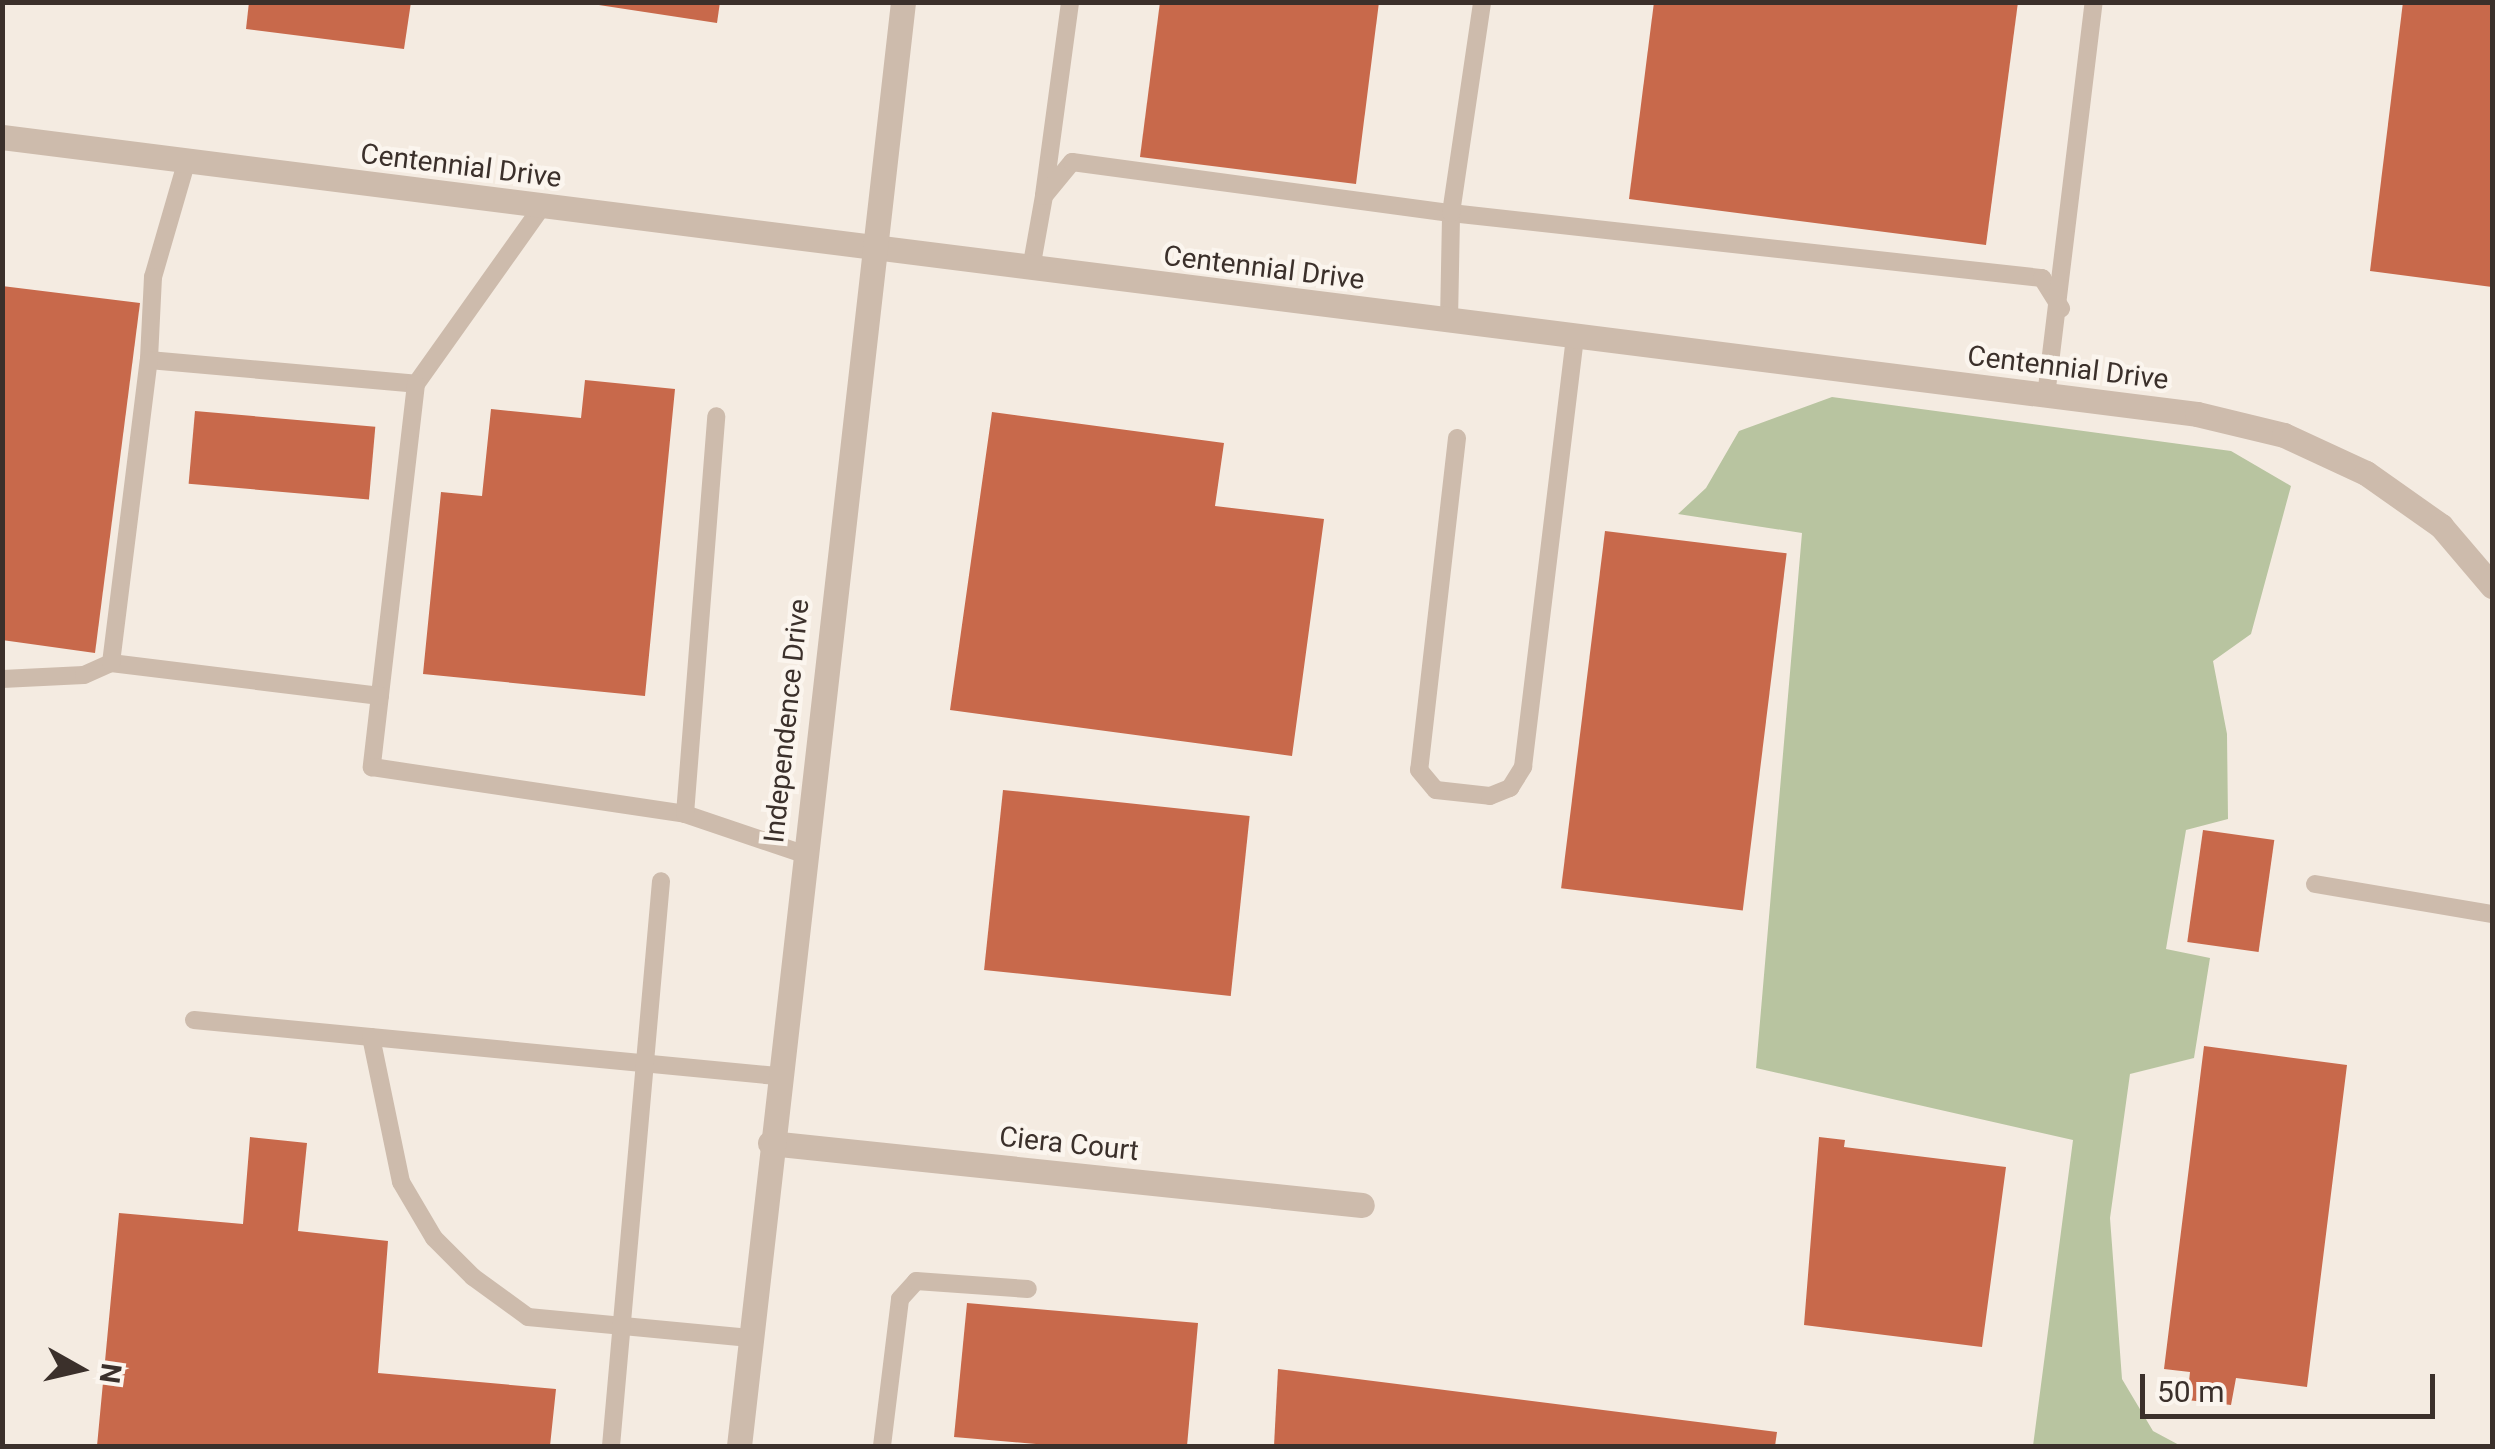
<!DOCTYPE html>
<style>
body{margin:0}
#map{position:relative;width:2495px;height:1449px;overflow:hidden;background:#f4ebe1;font-family:Roboto,sans-serif}
div>[style]{position:absolute}
.green>*{inset:0;background:#b8c4a0}
.building>*{inset:0;background:#c8694b;transform-origin:0 0}
.lane>*{height:18px;margin:-9px;padding:0 9px;transform-origin:9px;border-radius:9px;background:#cdbbac}
.street>*{height:25px;margin:-12.5px;padding:0 12.5px;transform-origin:12.5px;border-radius:12.5px;background:#cdbbac}
span{translate:-50% -50%;white-space:nowrap;text-align:center;line-height:1.15;-webkit-text-stroke:9px #fbf5ee;paint-order:stroke}
.street-label{font-size:28px;color:#3b302b}
.frame{position:absolute;inset:0;border:5px solid #3b302b;pointer-events:none}
.north{position:absolute;left:30px;top:1319px;width:100px;height:100px;-webkit-text-stroke:8px #fbf5ee;paint-order:stroke;rotate:98deg;font-size:28px;font-weight:700;line-height:40px;text-align:center;color:#3b302b}
.north::after{content:'';display:block;margin:auto;width:35px;height:45px;background:#3b302b;clip-path:polygon(50% 0,100% 100%,50% 72%,0 100%)}
.scale{position:absolute;left:2140px;top:1374px;width:295px;height:45px;box-sizing:border-box;border:5px solid #3b302b;border-top:0;padding-left:12px;font-size:30px;line-height:35px;white-space:nowrap;color:#3b302b;-webkit-text-stroke:8px #fbf5ee;paint-order:stroke}
</style>
<div id="map">
<div class="green">
<div style="clip-path:polygon(1832px 397px,2231px 451px,2291px 486px,2251px 634px,2213px 661px,2227px 734px,2228px 819px,2186px 830px,2166px 949px,2210px 958px,2194px 1058px,2130px 1074px,2110px 1218px,2122px 1379px,2153px 1431px,2181px 1446px,2033px 1446px,2073px 1140px,1756px 1068px,1802px 533px,1678px 514px,1706px 488px,1739px 431px)"></div>
</div>
<div class="building">
<div style="clip-path:polygon(249px 2px,411px 2px,404px 49px,246px 29px)"></div>
<div style="clip-path:polygon(579px 2px,720px 2px,717px 23px)"></div>
<div style="clip-path:polygon(1160px 2px,1379px 2px,1356px 184px,1140px 157px)"></div>
<div style="clip-path:polygon(1654px 2px,2018px 2px,1986px 245px,1629px 199px)"></div>
<div style="clip-path:polygon(2403px 2px,2492px 2px,2492px 287px,2370px 271px)"></div>
<div style="clip-path:polygon(2px 286px,140px 303px,95px 653px,2px 640px)"></div>
<div style="clip-path:polygon(585px 380px,675px 389px,645px 696px,423px 674px,441px 492px,482px 496px,491px 409px,581px 418px)"></div>
<div style="left:195px;top:411px;width:181px;height:73px;rotate:5deg"></div>
<div style="clip-path:polygon(992px 412px,1224px 443px,1215px 506px,1324px 519px,1292px 756px,950px 710px)"></div>
<div style="left:1605px;top:531px;width:183px;height:360px;rotate:7deg"></div>
<div style="left:1003px;top:790px;width:248px;height:181px;rotate:6deg"></div>
<div style="left:2203px;top:830px;width:72px;height:113px;rotate:8deg"></div>
<div style="clip-path:polygon(2204px 1046px,2347px 1065px,2307px 1387px,2236px 1378px,2231px 1405px,2187px 1400px,2190px 1372px,2164px 1369px)"></div>
<div style="clip-path:polygon(250px 1137px,307px 1143px,298px 1231px,388px 1241px,378px 1373px,556px 1389px,550px 1446px,97px 1446px,119px 1213px,243px 1224px)"></div>
<div style="clip-path:polygon(1819px 1137px,1845px 1140px,1844px 1147px,2006px 1167px,1982px 1347px,1804px 1325px)"></div>
<div style="clip-path:polygon(967px 1303px,1198px 1323px,1187px 1446px,1059px 1446px,954px 1437px)"></div>
<div style="clip-path:polygon(1278px 1369px,1777px 1432px,1775px 1446px,1274px 1446px)"></div>
</div>
<div class="lane">
<div style="left:187px;top:160px;width:122px;rotate:106.2deg"></div>
<div style="left:153px;top:277px;width:83px;rotate:92.8deg"></div>
<div style="left:149px;top:360px;width:268px;rotate:5.1deg"></div>
<div style="left:416px;top:384px;width:217px;rotate:-54.6deg"></div>
<div style="left:1044px;top:195px;width:195px;rotate:-82.3deg"></div>
<div style="left:1031px;top:269px;width:74px;rotate:-79.9deg"></div>
<div style="left:1044px;top:196px;width:44px;rotate:-50.5deg"></div>
<div style="left:1072px;top:162px;width:382px;rotate:7.7deg"></div>
<div style="left:1451px;top:213px;width:595px;rotate:6.28deg"></div>
<div style="left:2042px;top:278px;width:36px;rotate:58deg"></div>
<div style="left:1449px;top:321px;width:108px;rotate:-88.9deg"></div>
<div style="left:1451px;top:213px;width:213px;rotate:-81.6deg"></div>
<div style="left:416px;top:384px;width:386px;rotate:96.6deg"></div>
<div style="left:372px;top:767px;width:317px;rotate:8.5deg"></div>
<div style="left:685px;top:814px;width:125px;rotate:18.7deg"></div>
<div style="left:2046px;top:396px;width:397px;rotate:-83.1deg"></div>
<div style="left:1457px;top:438px;width:334px;rotate:96.5deg"></div>
<div style="left:1419px;top:770px;width:26px;rotate:50deg"></div>
<div style="left:1436px;top:790px;width:54px;rotate:6.3deg"></div>
<div style="left:1490px;top:796px;width:22px;rotate:-22deg"></div>
<div style="left:1510px;top:788px;width:25px;rotate:-58deg"></div>
<div style="left:1523px;top:767px;width:433px;rotate:-83.1deg"></div>
<div style="left:111px;top:663px;width:271px;rotate:7deg"></div>
<div style="left:2px;top:679px;width:82px;rotate:-2.8deg"></div>
<div style="left:84px;top:675px;width:30px;rotate:-24deg"></div>
<div style="left:111px;top:663px;width:305px;rotate:-82.9deg"></div>
<div style="left:685px;top:814px;width:399px;rotate:-85.5deg"></div>
<div style="left:2315px;top:884px;width:180px;rotate:9.6deg"></div>
<div style="left:194px;top:1020px;width:586px;rotate:5.49deg"></div>
<div style="left:371px;top:1037px;width:148px;rotate:78.3deg"></div>
<div style="left:401px;top:1182px;width:65px;rotate:59.5deg"></div>
<div style="left:434px;top:1238px;width:55px;rotate:45deg"></div>
<div style="left:473px;top:1277px;width:68px;rotate:36deg"></div>
<div style="left:528px;top:1317px;width:223px;rotate:5.4deg"></div>
<div style="left:611px;top:1446px;width:567px;rotate:-84.94deg"></div>
<div style="left:882px;top:1446px;width:148px;rotate:-83deg"></div>
<div style="left:900px;top:1299px;width:24px;rotate:-48deg"></div>
<div style="left:916px;top:1281px;width:112px;rotate:4.1deg"></div>
</div>
<div class="street">
<div style="left:2px;top:137px;width:2212px;rotate:7.19deg"></div>
<div style="left:2197px;top:414px;width:89px;rotate:13.6deg"></div>
<div style="left:2284px;top:435px;width:90px;rotate:24.9deg"></div>
<div style="left:2366px;top:473px;width:92px;rotate:35.2deg"></div>
<div style="left:2441px;top:526px;width:79px;rotate:49.6deg"></div>
<div style="left:770px;top:1143px;width:595px;rotate:5.98deg"></div>
<div style="left:739px;top:1446px;width:1453px;rotate:-83.52deg"></div>
</div>
<div class="street-label">
<span style="left:461px;top:166px;rotate:7deg">Centennial Drive</span>
<span style="left:1264px;top:268px;rotate:7deg">Centennial Drive</span>
<span style="left:2068px;top:368px;rotate:7deg">Centennial Drive</span>
<span style="left:787px;top:721px;rotate:-84deg">Independence Drive</span>
<span style="left:1069px;top:1144px;rotate:6deg">Ciera Court</span>
</div>
<div class="frame"></div>
<div class="north">N</div>
<div class="scale">50 m</div>
</div>
